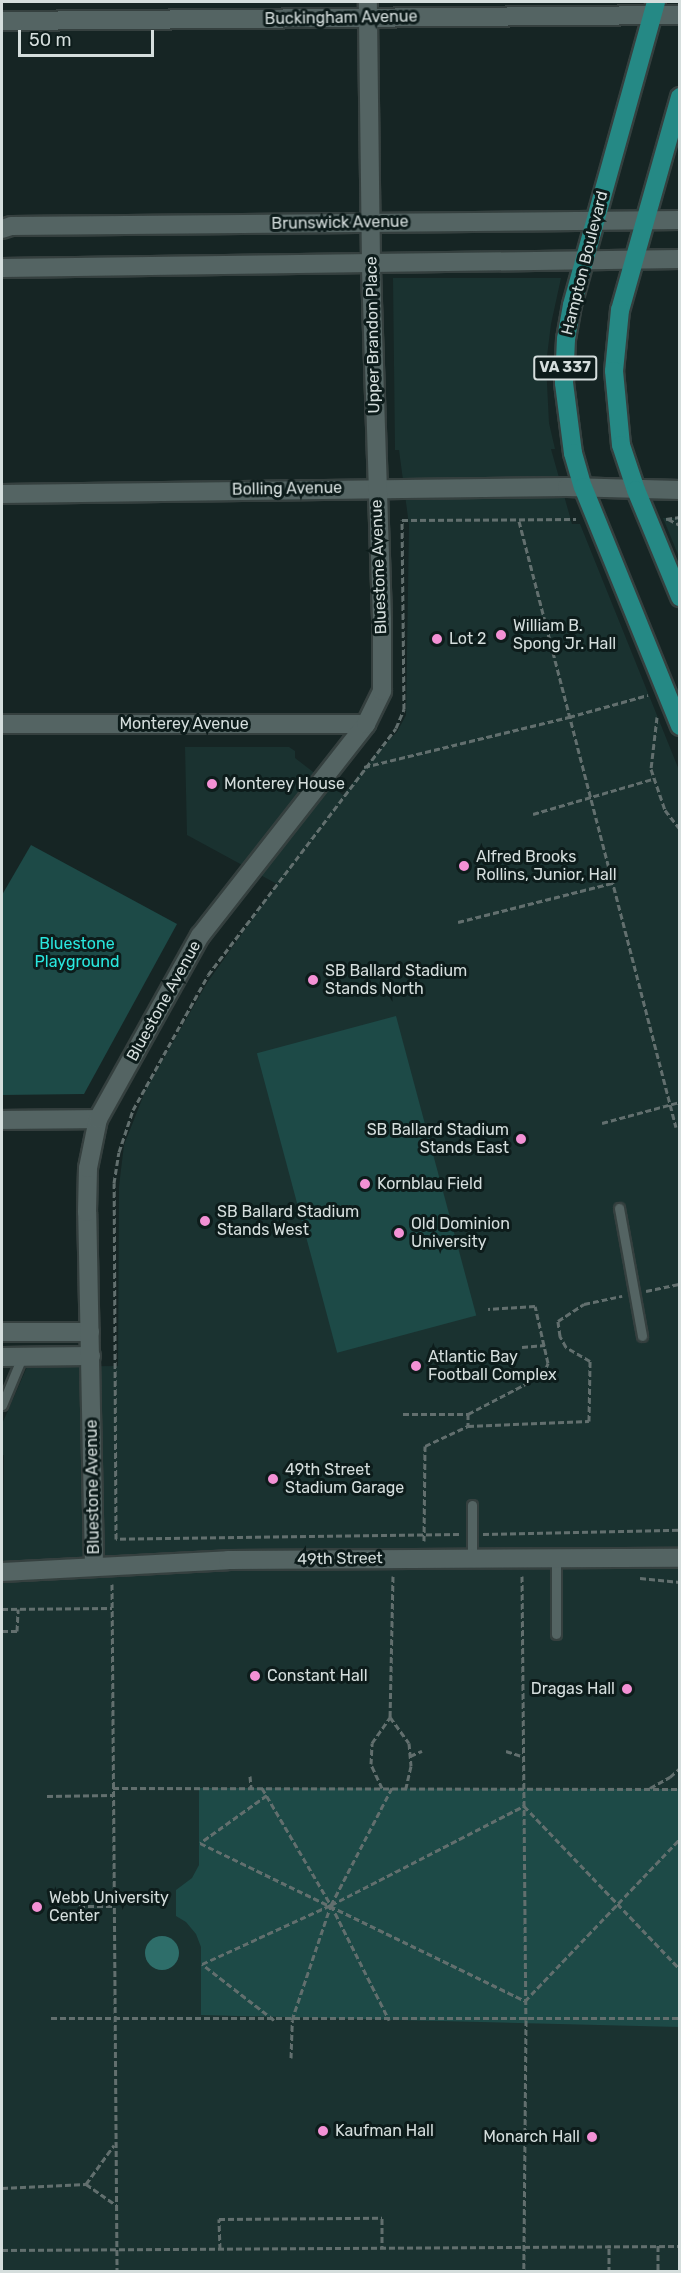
<!DOCTYPE html>
<style>
body{margin:0}
#map{position:relative;width:681px;height:2273px;overflow:hidden;background:#162524;font-family:Rubik,sans-serif}
div>[style]{position:absolute}
.built>*{inset:0;background:#1a3230}
.green>*{inset:0;background:#1d4a47;transform-origin:0 0}
.water>*{inset:0;background:#2e6e6a}
.round{border-radius:50%}
.path>*{height:3px;margin-top:-1.5px;transform-origin:0;background:repeating-linear-gradient(90deg,#626f6e 0 6px,transparent 0 9px)}
.roads{filter:drop-shadow(2px 0 #35403f) drop-shadow(-2px 0 #35403f) drop-shadow(0 2px #35403f) drop-shadow(0 -2px #35403f)}
.service>*{height:9px;margin:-4.5px;padding:0 4.5px;transform-origin:4.5px;border-radius:4.5px;background:#546463}
.minor>*{height:18px;margin:-9px;padding:0 9px;transform-origin:9px;border-radius:9px;background:#546463}
.tertiary>*{height:18px;margin:-9px;padding:0 9px;transform-origin:9px;border-radius:9px;background:#546463}
.primary>*{height:18px;margin:-9px;padding:0 9px;transform-origin:9px;border-radius:9px;background:#258985}
.dots>*{width:16px;height:16px;translate:-50% -50%;box-sizing:border-box;border:3px solid #0d1c1b;border-radius:50%}
span{translate:-50% -50%;white-space:nowrap;text-align:center;line-height:1.15;-webkit-text-stroke:6px #0d1c1b;paint-order:stroke}
.shield-label span{padding:2px 4px;background:#0d1c1b;border:2px solid;border-radius:4px;-webkit-text-stroke-width:0}
.shield-label{font-size:15px;color:#d5dedd;font-weight:700}
.street-label{font-size:16px;color:#d5dedd}
.poi-label{font-size:16px;color:#d5dedd}
.left{translate:0 -50%;text-align:left}
.right{translate:-100% -50%;text-align:right}
.park-label{font-size:16px;color:#29e7de}
.frame{position:absolute;inset:0;border:3px solid #d5dedd;pointer-events:none}
.scale{position:absolute;left:18px;top:30px;width:136px;height:27px;box-sizing:border-box;border:3px solid #d5dedd;border-top:0;padding-left:8px;font-size:18px;line-height:21px;white-space:nowrap;color:#d5dedd;-webkit-text-stroke:4px #0d1c1b;paint-order:stroke}
</style>
<div id="map">
<div class="built">
<div style="clip-path:polygon(393px 278px,561px 278px,551px 324px,546px 364px,549px 423px,555px 449px,551px 449px,572px 524px,580px 524px,679px 770px,679px 2271px,2px 2271px,2px 1587px,4px 1455px,2px 1455px,2px 1424px,27px 1367px,118px 1366px,119px 1186px,124px 1145px,146px 1089px,207px 983px,277px 884px,187px 835px,185px 747px,289px 747px,295px 751px,295px 758px,343px 795px,377px 752px,397px 732px,406px 715px,409px 525px,399px 450px,395px 450px)"></div>
<div style="clip-path:polygon(663px 518px,679px 518px,679px 557px)"></div>
</div>
<div class="green">
<div style="clip-path:polygon(31px 845px,177px 924px,84px 1094px,2px 1095px,2px 895px)"></div>
<div style="left:396px;top:1016px;width:310px;height:144px;rotate:75deg"></div>
<div style="clip-path:polygon(199px 1788px,679px 1789px,679px 2027px,201px 2015px,201px 1947px,196px 1934px,186px 1922px,176px 1916px,176px 1890px,192px 1878px,199px 1865px)"></div>
</div>
<div class="water">
<div class="round" style="left:145px;top:1936px;width:34px;height:34px"></div>
</div>
<div class="path">
<div style="left:666px;top:519px;width:14px;rotate:-8deg"></div>
<div style="left:668px;top:519px;width:13px;rotate:27deg"></div>
<div style="left:519px;top:521px;width:626px;rotate:75.48deg"></div>
<div style="left:657px;top:717px;width:52px;rotate:96.6deg"></div>
<div style="left:651px;top:769px;width:43px;rotate:71.1deg"></div>
<div style="left:665px;top:810px;width:24px;rotate:52deg"></div>
<div style="left:364px;top:767px;width:211px;rotate:-13.7deg"></div>
<div style="left:569px;top:717px;width:82px;rotate:-15.6deg"></div>
<div style="left:533px;top:814px;width:125px;rotate:-16.3deg"></div>
<div style="left:458px;top:922px;width:159px;rotate:-14.2deg"></div>
<div style="left:602px;top:1123px;width:81px;rotate:-15.1deg"></div>
<div style="left:646px;top:1291px;width:35px;rotate:-12deg"></div>
<div style="left:522px;top:1347px;width:23px;rotate:-5deg"></div>
<div style="left:403px;top:1414px;width:65px"></div>
<div style="left:468px;top:1414px;width:85px;rotate:-27.5deg"></div>
<div style="left:543px;top:1375px;width:13px;rotate:-67deg"></div>
<div style="left:548px;top:1363px;width:58px;rotate:-102.8deg"></div>
<div style="left:535px;top:1306px;width:47px;rotate:176.3deg"></div>
<div style="left:468px;top:1414px;width:12px;rotate:90deg"></div>
<div style="left:459px;top:1534px;width:343px;rotate:179.2deg"></div>
<div style="left:116px;top:1539px;width:356px;rotate:-90.3deg"></div>
<div style="left:114px;top:1183px;width:31px;rotate:-81deg"></div>
<div style="left:119px;top:1152px;width:44px;rotate:-71.6deg"></div>
<div style="left:133px;top:1110px;width:154px;rotate:-60.9deg"></div>
<div style="left:208px;top:975px;width:310px;rotate:-52.7deg"></div>
<div style="left:396px;top:728px;width:21px;rotate:-67deg"></div>
<div style="left:404px;top:709px;width:189px;rotate:-90.6deg"></div>
<div style="left:402px;top:520px;width:174px;rotate:-0.3deg"></div>
<div style="left:483px;top:1534px;width:197px;rotate:-1.2deg"></div>
<div style="left:424px;top:1541px;width:95px;rotate:-89.4deg"></div>
<div style="left:425px;top:1446px;width:47px;rotate:-24.9deg"></div>
<div style="left:468px;top:1426px;width:121px;rotate:-2.4deg"></div>
<div style="left:589px;top:1421px;width:60px;rotate:-89deg"></div>
<div style="left:590px;top:1361px;width:28px;rotate:-150deg"></div>
<div style="left:566px;top:1347px;width:13px;rotate:-119deg"></div>
<div style="left:560px;top:1336px;width:15px;rotate:-98deg"></div>
<div style="left:558px;top:1321px;width:31px;rotate:-33deg"></div>
<div style="left:584px;top:1304px;width:39px;rotate:-12deg"></div>
<div style="left:393px;top:1576px;width:141px;rotate:91.2deg"></div>
<div style="left:390px;top:1717px;width:32px;rotate:54deg"></div>
<div style="left:409px;top:1743px;width:23px;rotate:85deg"></div>
<div style="left:411px;top:1766px;width:23px;rotate:103deg"></div>
<div style="left:522px;top:1576px;width:444px;rotate:89.5deg"></div>
<div style="left:526px;top:2020px;width:252px;rotate:90.5deg"></div>
<div style="left:640px;top:1578px;width:40px;rotate:5.7deg"></div>
<div style="left:112px;top:1584px;width:688px;rotate:89.58deg"></div>
<div style="left:2px;top:1609px;width:110px;rotate:-0.5deg"></div>
<div style="left:2px;top:1631px;width:15px"></div>
<div style="left:17px;top:1631px;width:22px;rotate:-87deg"></div>
<div style="left:506px;top:1751px;width:19px;rotate:18deg"></div>
<div style="left:410px;top:1756px;width:13px;rotate:-23deg"></div>
<div style="left:250px;top:1776px;width:12px;rotate:85deg"></div>
<div style="left:113px;top:1788px;width:567px;rotate:0.1deg"></div>
<div style="left:262px;top:1788px;width:136px;rotate:59.5deg"></div>
<div style="left:331px;top:1905px;width:129px;rotate:63.2deg"></div>
<div style="left:382px;top:1788px;width:26px;rotate:-115deg"></div>
<div style="left:371px;top:1764px;width:21px;rotate:-87deg"></div>
<div style="left:372px;top:1743px;width:32px;rotate:-55deg"></div>
<div style="left:650px;top:1788px;width:23px;rotate:-29deg"></div>
<div style="left:670px;top:1777px;width:13px;rotate:-42deg"></div>
<div style="left:267px;top:1795px;width:82px;rotate:144.4deg"></div>
<div style="left:200px;top:1843px;width:361px;rotate:25.9deg"></div>
<div style="left:525px;top:2001px;width:224px;rotate:-46.3deg"></div>
<div style="left:47px;top:1796px;width:66px;rotate:-0.9deg"></div>
<div style="left:79px;top:1906px;width:35px"></div>
<div style="left:51px;top:2018px;width:629px"></div>
<div style="left:274px;top:2020px;width:91px;rotate:-142.1deg"></div>
<div style="left:202px;top:1964px;width:142px;rotate:-24.6deg"></div>
<div style="left:331px;top:1905px;width:217px;rotate:-27.2deg"></div>
<div style="left:524px;top:1806px;width:226px;rotate:46.3deg"></div>
<div style="left:291px;top:2058px;width:38px;rotate:-88deg"></div>
<div style="left:292px;top:2020px;width:121px;rotate:-71.3deg"></div>
<div style="left:331px;top:1905px;width:132px;rotate:-62.5deg"></div>
<div style="left:86px;top:2184px;width:37px;rotate:35deg"></div>
<div style="left:2px;top:2188px;width:84px;rotate:-2.7deg"></div>
<div style="left:86px;top:2184px;width:48px;rotate:-54.3deg"></div>
<div style="left:658px;top:2245px;width:27px;rotate:90deg"></div>
<div style="left:220px;top:2249px;width:30px;rotate:-92deg"></div>
<div style="left:219px;top:2219px;width:163px;rotate:-0.4deg"></div>
<div style="left:382px;top:2218px;width:29px;rotate:90deg"></div>
<div style="left:2px;top:2250px;width:678px;rotate:-0.34deg"></div>
<div style="left:609px;top:2272px;width:27px;rotate:-90deg"></div>
</div>
<div class="roads">
<div class="service">
<div style="left:619px;top:1208px;width:130px;rotate:79.8deg"></div>
<div style="left:2px;top:1405px;width:52px;rotate:-67.4deg"></div>
<div style="left:472px;top:1505px;width:52px;rotate:90deg"></div>
<div style="left:556px;top:1558px;width:76px;rotate:90deg"></div>
</div>
<div class="minor">
<div style="left:2px;top:21px;width:678px;rotate:-0.51deg"></div>
<div style="left:2px;top:229px;width:9px;rotate:-18deg"></div>
<div style="left:11px;top:226px;width:669px;rotate:-0.51deg"></div>
<div style="left:2px;top:268px;width:678px;rotate:-0.76deg"></div>
<div style="left:2px;top:494px;width:565px;rotate:-0.71deg"></div>
<div style="left:567px;top:487px;width:113px;rotate:1.5deg"></div>
<div style="left:2px;top:724px;width:364px"></div>
<div style="left:2px;top:1120px;width:96px;rotate:-0.6deg"></div>
<div style="left:2px;top:1332px;width:88px"></div>
<div style="left:2px;top:1357px;width:89px;rotate:-0.6deg"></div>
<div style="left:94px;top:1566px;width:354px;rotate:-91.1deg"></div>
<div style="left:87px;top:1212px;width:44px;rotate:-88.7deg"></div>
<div style="left:88px;top:1168px;width:50px;rotate:-78.5deg"></div>
<div style="left:98px;top:1119px;width:210px;rotate:-60.9deg"></div>
<div style="left:200px;top:936px;width:269px;rotate:-51.9deg"></div>
<div style="left:366px;top:724px;width:37px;rotate:-64deg"></div>
<div style="left:382px;top:691px;width:72px;rotate:-90deg"></div>
<div style="left:382px;top:619px;width:356px;rotate:-91.8deg"></div>
<div style="left:371px;top:263px;width:261px;rotate:-90.7deg"></div>
</div>
<div class="tertiary">
<div style="left:2px;top:1572px;width:226px;rotate:-3deg"></div>
<div style="left:228px;top:1560px;width:452px;rotate:-0.3deg"></div>
</div>
<div class="primary">
<div style="left:656px;top:2px;width:314px;rotate:105.5deg"></div>
<div style="left:572px;top:305px;width:35px;rotate:100deg"></div>
<div style="left:566px;top:339px;width:44px;rotate:92.6deg"></div>
<div style="left:564px;top:383px;width:71px;rotate:82.7deg"></div>
<div style="left:573px;top:453px;width:35px;rotate:74deg"></div>
<div style="left:583px;top:487px;width:258px;rotate:67.9deg"></div>
<div style="left:680px;top:97px;width:221px;rotate:105.7deg"></div>
<div style="left:620px;top:310px;width:61px;rotate:95.6deg"></div>
<div style="left:614px;top:371px;width:74px;rotate:84.6deg"></div>
<div style="left:621px;top:445px;width:47px;rotate:71.6deg"></div>
<div style="left:636px;top:490px;width:116px;rotate:67.6deg"></div>
</div>
</div>
<div class="dots">
<div style="left:501px;top:635px;background:#f391d5"></div>
<div style="left:437px;top:639px;background:#f391d5"></div>
<div style="left:212px;top:784px;background:#f391d5"></div>
<div style="left:464px;top:866px;background:#f391d5"></div>
<div style="left:313px;top:980px;background:#f391d5"></div>
<div style="left:521px;top:1139px;background:#f391d5"></div>
<div style="left:365px;top:1184px;background:#f391d5"></div>
<div style="left:205px;top:1221px;background:#f391d5"></div>
<div style="left:399px;top:1233px;background:#f391d5"></div>
<div style="left:416px;top:1366px;background:#f391d5"></div>
<div style="left:273px;top:1479px;background:#f391d5"></div>
<div style="left:255px;top:1676px;background:#f391d5"></div>
<div style="left:627px;top:1689px;background:#f391d5"></div>
<div style="left:37px;top:1907px;background:#f391d5"></div>
<div style="left:323px;top:2131px;background:#f391d5"></div>
<div style="left:592px;top:2137px;background:#f391d5"></div>
</div>
<div class="shield-label">
<span style="left:565px;top:368px">VA 337</span>
</div>
<div class="street-label">
<span style="left:341px;top:18px;rotate:-1deg">Buckingham Avenue</span>
<span style="left:340px;top:223px;rotate:-1deg">Brunswick Avenue</span>
<span style="left:585px;top:263px;rotate:-76deg">Hampton Boulevard</span>
<span style="left:373px;top:335px;rotate:-91deg">Upper Brandon Place</span>
<span style="left:287px;top:489px;rotate:-1deg">Bolling Avenue</span>
<span style="left:379px;top:567px;rotate:-92deg">Bluestone Avenue</span>
<span style="left:184px;top:724px">Monterey Avenue</span>
<span style="left:164px;top:1001px;rotate:-61deg">Bluestone Avenue</span>
<span style="left:93px;top:1487px;rotate:-91deg">Bluestone Avenue</span>
<span style="left:340px;top:1559px;rotate:-1deg">49th Street</span>
</div>
<div class="poi-label">
<span class="left" style="left:513px;top:635px">William B.<br>Spong Jr. Hall</span>
<span class="left" style="left:449px;top:639px">Lot 2</span>
<span class="left" style="left:224px;top:784px">Monterey House</span>
<span class="left" style="left:476px;top:866px">Alfred Brooks<br>Rollins, Junior, Hall</span>
<span class="left" style="left:325px;top:980px">SB Ballard Stadium<br>Stands North</span>
<span class="right" style="left:509px;top:1139px">SB Ballard Stadium<br>Stands East</span>
<span class="left" style="left:377px;top:1184px">Kornblau Field</span>
<span class="left" style="left:217px;top:1221px">SB Ballard Stadium<br>Stands West</span>
<span class="left" style="left:411px;top:1233px">Old Dominion<br>University</span>
<span class="left" style="left:428px;top:1366px">Atlantic Bay<br>Football Complex</span>
<span class="left" style="left:285px;top:1479px">49th Street<br>Stadium Garage</span>
<span class="left" style="left:267px;top:1676px">Constant Hall</span>
<span class="right" style="left:615px;top:1689px">Dragas Hall</span>
<span class="left" style="left:49px;top:1907px">Webb University<br>Center</span>
<span class="left" style="left:335px;top:2131px">Kaufman Hall</span>
<span class="right" style="left:580px;top:2137px">Monarch Hall</span>
</div>
<div class="park-label">
<span style="left:77px;top:953px">Bluestone<br>Playground</span>
</div>
<div class="frame"></div>
<div class="scale">50 m</div>
</div>
